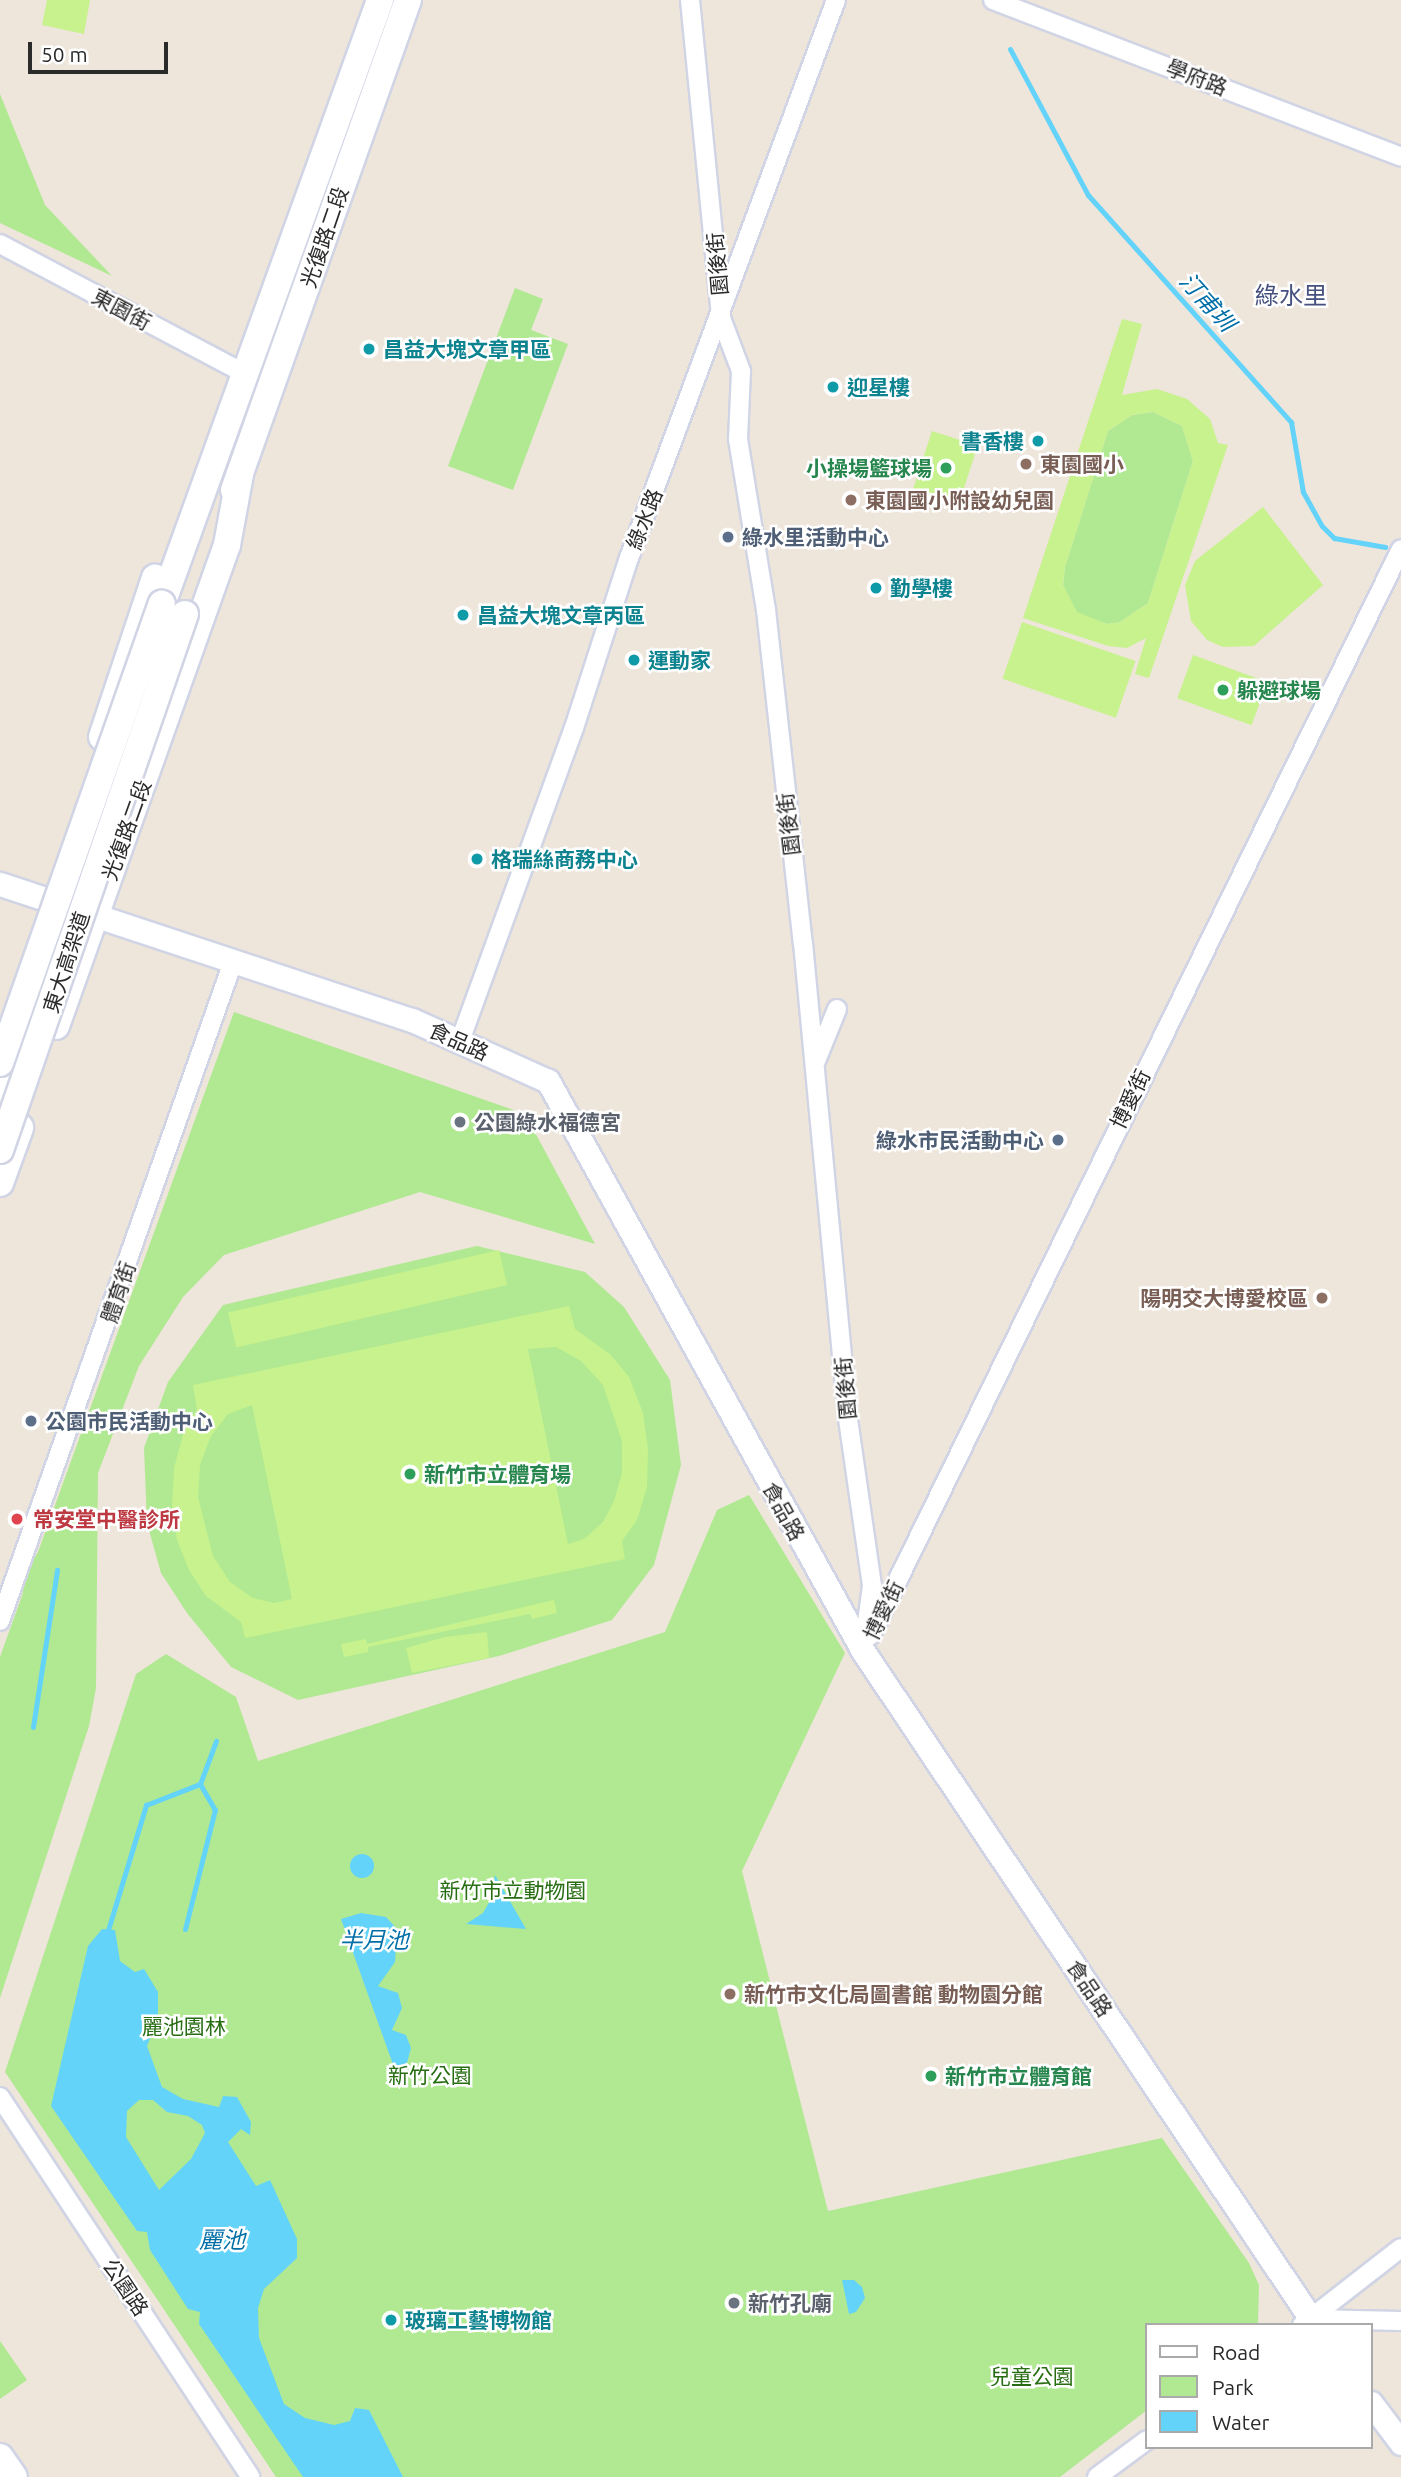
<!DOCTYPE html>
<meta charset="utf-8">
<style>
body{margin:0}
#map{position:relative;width:1401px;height:2477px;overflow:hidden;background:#eee5db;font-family:Ubuntu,"Noto Sans TC",sans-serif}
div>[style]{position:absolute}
.green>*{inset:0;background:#b0e992}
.pitch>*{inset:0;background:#c7f28d;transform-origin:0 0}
.water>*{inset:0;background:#64d3fa}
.round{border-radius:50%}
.stream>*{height:5px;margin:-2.5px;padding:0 2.5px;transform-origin:2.5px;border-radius:2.5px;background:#64d3fa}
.roads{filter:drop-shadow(2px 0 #d0d4e4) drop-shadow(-2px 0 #d0d4e4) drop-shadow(0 2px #d0d4e4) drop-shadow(0 -2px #d0d4e4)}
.minor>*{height:18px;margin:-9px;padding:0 9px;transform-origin:9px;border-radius:9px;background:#fff}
.tertiary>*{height:23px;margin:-11.5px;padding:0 11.5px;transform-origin:11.5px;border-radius:11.5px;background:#fff}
.secondary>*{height:26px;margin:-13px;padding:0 13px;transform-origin:13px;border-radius:13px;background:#fff}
.bridges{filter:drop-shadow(2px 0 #d0d4e4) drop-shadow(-2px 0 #d0d4e4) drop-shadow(0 2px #d0d4e4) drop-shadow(0 -2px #d0d4e4)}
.secondary-bridge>*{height:26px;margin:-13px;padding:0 13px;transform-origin:13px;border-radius:13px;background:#fff}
.dots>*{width:19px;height:19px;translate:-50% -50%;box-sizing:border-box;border:4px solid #fff;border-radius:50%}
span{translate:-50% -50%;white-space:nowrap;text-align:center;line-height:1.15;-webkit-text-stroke:5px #fff;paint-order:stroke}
.street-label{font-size:21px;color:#2a2a2a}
.culture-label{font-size:21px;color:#0d838f;font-weight:700}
.left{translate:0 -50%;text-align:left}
.right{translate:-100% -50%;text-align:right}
.education-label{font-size:21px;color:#785e54;font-weight:700}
.leisure-label{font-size:21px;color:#27864d;font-weight:700}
.service-label{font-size:21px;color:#4e5e75;font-weight:700}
.worship-label{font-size:21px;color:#5b616d;font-weight:700}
.health-label{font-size:21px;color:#be3a42;font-weight:700}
.park-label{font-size:21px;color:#276e13}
.water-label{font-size:23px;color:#016fa7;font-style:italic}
.quarter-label{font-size:24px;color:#46517f}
.legend{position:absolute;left:1145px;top:2323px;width:228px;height:126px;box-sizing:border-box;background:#fff;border:2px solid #aaa;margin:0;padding:9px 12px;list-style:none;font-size:21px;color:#2a2a2a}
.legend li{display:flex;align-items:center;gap:14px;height:35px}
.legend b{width:35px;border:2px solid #aaa}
.scale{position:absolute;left:28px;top:42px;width:140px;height:32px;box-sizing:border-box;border:4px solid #2a2a2a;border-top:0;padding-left:9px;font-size:21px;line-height:24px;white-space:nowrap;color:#2a2a2a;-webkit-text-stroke:5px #fff;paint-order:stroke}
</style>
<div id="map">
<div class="green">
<div style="clip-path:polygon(0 94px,45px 205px,112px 276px,0 223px)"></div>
<div style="clip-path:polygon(515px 288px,543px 299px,531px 330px,568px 344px,513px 490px,448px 466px)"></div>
<div style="clip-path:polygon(1153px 412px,1182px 426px,1193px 461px,1148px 603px,1120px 622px,1107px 624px,1077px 613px,1063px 585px,1065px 567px,1108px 431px,1132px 415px)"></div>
<div style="clip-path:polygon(234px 1012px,525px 1114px,595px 1244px,420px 1192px,224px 1255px,183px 1297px,139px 1366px,98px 1473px,96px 1688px,89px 1726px,0 1998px,0 1657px,23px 1593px,17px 1586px,38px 1552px)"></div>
<div style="clip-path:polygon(477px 1246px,585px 1272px,624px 1307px,670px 1380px,681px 1465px,654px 1565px,612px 1620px,499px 1656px,298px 1700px,231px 1667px,187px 1613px,161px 1573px,147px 1523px,144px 1448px,168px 1382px,223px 1305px)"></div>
<div style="clip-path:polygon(749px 1495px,845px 1653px,742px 1871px,828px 2211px,1162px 2138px,1249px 2263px,1259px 2285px,1258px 2324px,1147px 2325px,1147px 2410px,1060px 2477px,276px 2477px,5px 2072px,136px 1674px,166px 1654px,236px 1697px,258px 1761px,665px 1632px,717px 1510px)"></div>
<div style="clip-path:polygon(0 2341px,27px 2380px,0 2399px)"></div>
</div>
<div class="pitch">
<div style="clip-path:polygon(47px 0,90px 0,84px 34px,42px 25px)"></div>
<div style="clip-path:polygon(evenodd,1122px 319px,1142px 324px,1122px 395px,1157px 389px,1187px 399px,1210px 419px,1218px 443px,1228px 445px,1149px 678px,1135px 674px,1146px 638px,1127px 648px,1108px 646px,1023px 618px,1122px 319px,1153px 412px,1182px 426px,1193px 461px,1148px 603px,1120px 622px,1107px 624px,1077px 612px,1063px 585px,1065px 567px,1108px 431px,1132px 415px,1153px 412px)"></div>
<div style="left:932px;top:431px;width:48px;height:62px;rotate:18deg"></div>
<div style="clip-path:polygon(1263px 507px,1323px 585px,1254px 646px,1223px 647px,1207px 640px,1191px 621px,1185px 585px,1195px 561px)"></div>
<div style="left:1022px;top:622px;width:120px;height:60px;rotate:19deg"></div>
<div style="left:1193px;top:655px;width:79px;height:46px;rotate:20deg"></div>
<div style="left:499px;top:1250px;width:36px;height:278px;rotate:77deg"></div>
<div style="clip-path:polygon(evenodd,569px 1306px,575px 1329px,611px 1355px,629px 1377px,643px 1413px,648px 1449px,647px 1487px,637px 1520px,622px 1541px,625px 1559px,245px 1638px,241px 1622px,206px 1596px,189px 1570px,177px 1540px,172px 1506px,174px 1468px,184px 1431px,197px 1410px,193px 1385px,569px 1306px,556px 1347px,581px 1361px,603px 1385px,622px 1441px,622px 1473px,614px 1501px,603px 1522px,584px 1539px,568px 1544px,528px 1349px,556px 1347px,569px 1306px,252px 1405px,292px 1599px,274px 1603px,253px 1598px,230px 1582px,213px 1556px,198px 1497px,200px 1465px,211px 1436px,228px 1414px,252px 1405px)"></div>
<div style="clip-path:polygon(554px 1600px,557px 1613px,532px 1619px,530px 1614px,368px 1647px,368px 1652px,344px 1657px,341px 1644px,366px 1639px,367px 1644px)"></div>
<div style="clip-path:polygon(487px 1632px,489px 1658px,412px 1673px,406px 1648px,445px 1637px)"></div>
</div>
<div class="water">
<div class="round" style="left:350px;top:1854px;width:24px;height:24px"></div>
<div style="clip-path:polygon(495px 1875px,526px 1929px,466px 1924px,483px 1913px,491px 1899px)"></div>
<div style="clip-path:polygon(361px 1913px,386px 1917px,397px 1929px,395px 1962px,378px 1986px,398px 1993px,402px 2008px,392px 2030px,406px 2035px,411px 2048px,407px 2063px,395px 2070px,341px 1919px)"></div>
<div style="clip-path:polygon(evenodd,102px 1929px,115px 1930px,120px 1961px,135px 1972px,144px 1969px,158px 1992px,158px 2020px,147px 2046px,162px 2087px,183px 2099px,219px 2107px,223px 2096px,237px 2097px,251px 2122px,250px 2135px,241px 2129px,228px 2142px,256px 2186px,270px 2180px,297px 2239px,297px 2258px,264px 2289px,258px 2308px,259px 2338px,284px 2404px,305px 2418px,334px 2425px,350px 2421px,355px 2408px,369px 2410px,403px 2477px,303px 2477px,199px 2324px,200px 2312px,188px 2309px,150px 2250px,147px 2232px,137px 2231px,51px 2106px,88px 1946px,102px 1929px,139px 2100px,153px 2100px,167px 2112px,188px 2116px,202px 2125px,205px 2133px,191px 2159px,159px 2190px,126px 2137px,127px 2111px,139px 2100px)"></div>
<div style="clip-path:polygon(842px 2280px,854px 2280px,862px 2287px,865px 2298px,856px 2312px,849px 2314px)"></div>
</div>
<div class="stream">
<div style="left:1010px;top:49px;width:166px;rotate:61.9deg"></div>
<div style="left:1088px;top:195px;width:305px;rotate:48.2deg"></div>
<div style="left:1291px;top:422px;width:71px;rotate:80.3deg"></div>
<div style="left:1303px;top:492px;width:39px;rotate:61deg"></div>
<div style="left:1322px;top:526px;width:17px;rotate:45deg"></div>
<div style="left:1334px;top:538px;width:52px;rotate:10deg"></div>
<div style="left:33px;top:1727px;width:159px;rotate:-81.3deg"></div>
<div style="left:185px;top:1929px;width:123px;rotate:-75.9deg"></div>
<div style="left:215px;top:1810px;width:30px;rotate:-120deg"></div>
<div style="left:108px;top:1930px;width:131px;rotate:-73.1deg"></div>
<div style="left:146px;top:1805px;width:58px;rotate:-21.3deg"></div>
<div style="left:200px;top:1784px;width:46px;rotate:-69.6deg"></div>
</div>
<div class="roads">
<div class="minor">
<div style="left:690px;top:0;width:320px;rotate:84.4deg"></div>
<div style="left:721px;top:318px;width:57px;rotate:69.3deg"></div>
<div style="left:741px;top:371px;width:68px;rotate:92.5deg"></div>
<div style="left:738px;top:439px;width:173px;rotate:80.7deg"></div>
<div style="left:766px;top:610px;width:335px;rotate:83.7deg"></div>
<div style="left:803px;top:943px;width:471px;rotate:84.6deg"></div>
<div style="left:847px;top:1412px;width:176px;rotate:81.8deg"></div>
<div style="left:872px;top:1586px;width:66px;rotate:97.9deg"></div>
<div style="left:993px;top:0;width:437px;rotate:21deg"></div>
<div style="left:0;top:244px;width:276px;rotate:27.9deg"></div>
<div style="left:460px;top:1041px;width:333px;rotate:-70deg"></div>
<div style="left:574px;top:728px;width:179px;rotate:-72.1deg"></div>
<div style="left:629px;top:558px;width:595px;rotate:-69.65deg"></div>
<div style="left:816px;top:1061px;width:56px;rotate:-68deg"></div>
<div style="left:0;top:1621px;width:699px;rotate:-70.53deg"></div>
<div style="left:871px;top:1635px;width:1208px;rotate:-63.99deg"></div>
<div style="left:0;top:2097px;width:455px;rotate:56.6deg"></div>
<div style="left:1310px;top:2319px;width:91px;rotate:1.3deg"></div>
<div style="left:1302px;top:2325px;width:125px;rotate:-37.9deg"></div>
<div style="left:1097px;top:2477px;width:62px;rotate:-36.5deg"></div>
</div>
<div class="tertiary">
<div style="left:0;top:884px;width:434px;rotate:18.3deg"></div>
<div style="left:412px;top:1020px;width:149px;rotate:24.2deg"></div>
<div style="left:548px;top:1081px;width:651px;rotate:61.07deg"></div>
<div style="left:863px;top:1651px;width:812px;rotate:56.15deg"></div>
<div style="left:1371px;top:2403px;width:50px;rotate:53.1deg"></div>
</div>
<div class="secondary">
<div style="left:234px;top:490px;width:520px;rotate:-70.45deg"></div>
<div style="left:162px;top:604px;width:642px;rotate:-70.15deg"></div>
<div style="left:102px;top:737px;width:168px;rotate:-71.6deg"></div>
<div style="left:56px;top:1026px;width:510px;rotate:-70.43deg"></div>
<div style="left:227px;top:545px;width:72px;rotate:-79.6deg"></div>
<div style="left:0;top:1109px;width:62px;rotate:-70.1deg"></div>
<div style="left:0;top:1183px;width:59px;rotate:-70deg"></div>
<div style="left:0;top:2457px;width:24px;rotate:55deg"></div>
</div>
</div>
<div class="bridges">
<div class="secondary-bridge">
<div style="left:0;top:1063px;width:487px;rotate:-70.6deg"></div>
<div style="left:0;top:1150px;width:567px;rotate:-70.96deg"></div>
</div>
</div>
<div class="dots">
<div style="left:369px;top:349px;background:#0f9aa8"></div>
<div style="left:833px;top:387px;background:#0f9aa8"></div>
<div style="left:1038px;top:441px;background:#0f9aa8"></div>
<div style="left:1026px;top:464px;background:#8d6e63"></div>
<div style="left:946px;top:468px;background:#2e9e5b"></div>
<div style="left:851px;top:500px;background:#8d6e63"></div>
<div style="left:728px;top:537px;background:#5c6f8a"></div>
<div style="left:876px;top:588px;background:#0f9aa8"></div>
<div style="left:463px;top:615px;background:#0f9aa8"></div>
<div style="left:634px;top:660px;background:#0f9aa8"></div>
<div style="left:1223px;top:690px;background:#2e9e5b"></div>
<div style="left:477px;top:859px;background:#0f9aa8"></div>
<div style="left:460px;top:1122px;background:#6b7280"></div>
<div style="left:1058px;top:1140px;background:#5c6f8a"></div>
<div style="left:1322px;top:1298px;background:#8d6e63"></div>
<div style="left:31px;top:1421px;background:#5c6f8a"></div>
<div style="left:410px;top:1474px;background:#2e9e5b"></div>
<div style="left:17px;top:1519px;background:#e0444e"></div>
<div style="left:730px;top:1994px;background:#8d6e63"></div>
<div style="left:931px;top:2076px;background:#2e9e5b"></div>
<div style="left:734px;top:2303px;background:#6b7280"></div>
<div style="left:391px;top:2320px;background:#0f9aa8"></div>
</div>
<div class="street-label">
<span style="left:1197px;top:77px;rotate:21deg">學府路</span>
<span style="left:324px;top:237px;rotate:-71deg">光復路二段</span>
<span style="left:717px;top:264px;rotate:-95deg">園後街</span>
<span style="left:122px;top:309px;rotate:28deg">東園街</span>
<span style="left:644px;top:519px;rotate:-69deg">綠水路</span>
<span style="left:788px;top:824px;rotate:-97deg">園後街</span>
<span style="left:126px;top:830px;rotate:-70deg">光復路二段</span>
<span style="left:66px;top:962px;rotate:-72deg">東大高架道</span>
<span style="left:459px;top:1041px;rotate:24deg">食品路</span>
<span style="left:1130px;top:1099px;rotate:-64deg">博愛街</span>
<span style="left:118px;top:1292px;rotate:-71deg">體育街</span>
<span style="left:845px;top:1388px;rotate:-95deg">園後街</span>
<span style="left:784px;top:1511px;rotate:61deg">食品路</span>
<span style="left:883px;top:1610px;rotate:-64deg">博愛街</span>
<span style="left:1090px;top:1988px;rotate:56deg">食品路</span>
<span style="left:126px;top:2287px;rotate:56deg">公園路</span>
</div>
<div class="culture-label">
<span class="left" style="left:383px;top:349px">昌益大塊文章甲區</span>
<span class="left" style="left:847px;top:387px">迎星樓</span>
<span class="right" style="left:1024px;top:441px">書香樓</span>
<span class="left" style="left:890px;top:588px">勤學樓</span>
<span class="left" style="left:477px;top:615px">昌益大塊文章丙區</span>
<span class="left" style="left:648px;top:660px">運動家</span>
<span class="left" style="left:491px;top:859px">格瑞絲商務中心</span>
<span class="left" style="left:405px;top:2320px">玻璃工藝博物館</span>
</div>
<div class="education-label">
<span class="left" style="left:1040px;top:464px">東園國小</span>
<span class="left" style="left:865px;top:500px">東園國小附設幼兒園</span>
<span class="right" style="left:1308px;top:1298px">陽明交大博愛校區</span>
<span class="left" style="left:744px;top:1994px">新竹市文化局圖書館 動物園分館</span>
</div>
<div class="leisure-label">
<span class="right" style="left:932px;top:468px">小操場籃球場</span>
<span class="left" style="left:1237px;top:690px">躲避球場</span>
<span class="left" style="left:424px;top:1474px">新竹市立體育場</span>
<span class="left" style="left:945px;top:2076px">新竹市立體育館</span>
</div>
<div class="service-label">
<span class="left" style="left:742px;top:537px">綠水里活動中心</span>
<span class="right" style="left:1044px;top:1140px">綠水市民活動中心</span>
<span class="left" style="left:45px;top:1421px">公園市民活動中心</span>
</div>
<div class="worship-label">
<span class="left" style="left:474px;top:1122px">公園綠水福德宮</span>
<span class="left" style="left:748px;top:2303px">新竹孔廟</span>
</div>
<div class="health-label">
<span class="left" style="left:33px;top:1519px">常安堂中醫診所</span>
</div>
<div class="park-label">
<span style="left:513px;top:1890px">新竹市立動物園</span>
<span style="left:184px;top:2026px">麗池園林</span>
<span style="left:430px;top:2075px">新竹公園</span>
<span style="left:1032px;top:2376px">兒童公園</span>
</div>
<div class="water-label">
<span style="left:1207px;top:302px;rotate:48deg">汀甫圳</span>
<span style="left:374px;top:1940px">半月池</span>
<span style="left:222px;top:2240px">麗池</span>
</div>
<div class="quarter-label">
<span style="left:1291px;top:296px">綠水里</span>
</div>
<ul class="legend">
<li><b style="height:9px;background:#fff"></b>Road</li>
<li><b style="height:19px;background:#b0e992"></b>Park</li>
<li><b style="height:19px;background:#64d3fa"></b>Water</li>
</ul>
<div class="scale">50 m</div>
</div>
